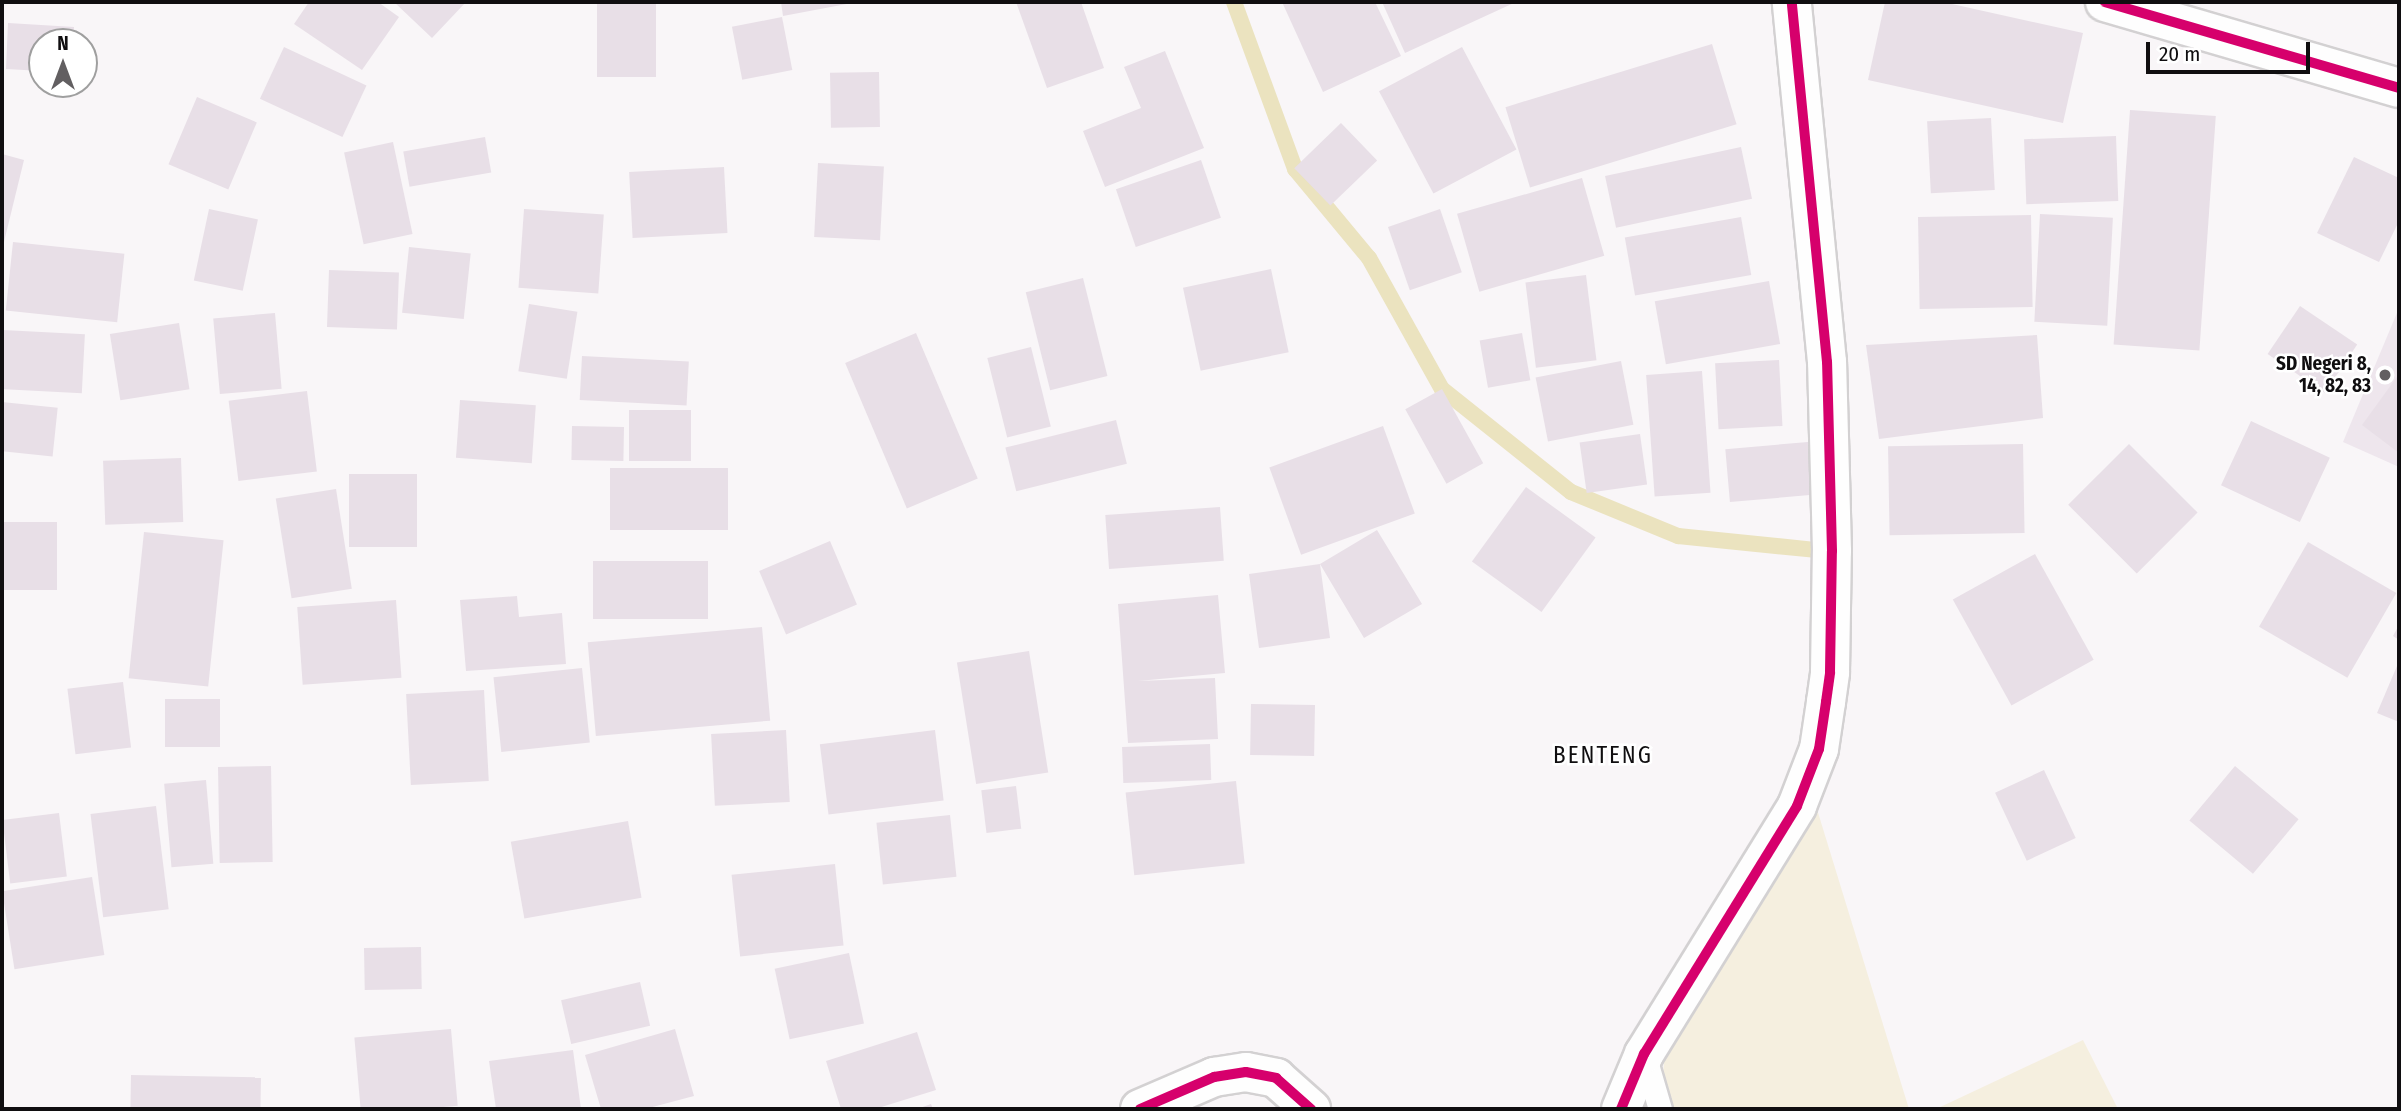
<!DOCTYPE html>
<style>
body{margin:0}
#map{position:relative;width:2401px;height:1111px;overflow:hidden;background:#f9f6f8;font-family:"Fira Sans Condensed",sans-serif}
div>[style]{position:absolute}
.built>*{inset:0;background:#eee6ed}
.green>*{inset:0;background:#f5efdf}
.stream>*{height:16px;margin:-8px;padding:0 8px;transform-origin:8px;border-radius:8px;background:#ebe3bf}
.building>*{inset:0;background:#e8dfe7;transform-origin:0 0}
.roads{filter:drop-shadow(2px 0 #d3d1d2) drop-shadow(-2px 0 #d3d1d2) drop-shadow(0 2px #d3d1d2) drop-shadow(0 -2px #d3d1d2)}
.lane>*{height:23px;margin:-11.5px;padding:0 11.5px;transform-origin:11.5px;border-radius:11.5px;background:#fefefe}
.street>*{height:38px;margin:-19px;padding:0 19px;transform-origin:19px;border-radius:19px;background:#fefefe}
.secondary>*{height:38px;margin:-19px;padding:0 19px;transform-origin:19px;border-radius:19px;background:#fefefe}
.cycleway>*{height:10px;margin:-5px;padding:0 5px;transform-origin:5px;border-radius:5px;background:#d6006c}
.dots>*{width:19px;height:19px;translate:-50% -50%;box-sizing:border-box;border:4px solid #fff;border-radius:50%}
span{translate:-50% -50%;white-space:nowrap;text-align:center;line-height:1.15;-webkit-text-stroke:5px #fff;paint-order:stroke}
.poi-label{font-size:19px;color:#100e10;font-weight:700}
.right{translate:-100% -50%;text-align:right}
.quarter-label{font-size:23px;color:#100e10;letter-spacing:2px}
.frame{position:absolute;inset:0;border:4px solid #100e10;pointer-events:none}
.north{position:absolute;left:28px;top:28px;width:70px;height:70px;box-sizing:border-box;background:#fff;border:2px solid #9f9f9f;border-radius:50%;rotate:0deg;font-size:19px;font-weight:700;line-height:28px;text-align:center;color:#100e10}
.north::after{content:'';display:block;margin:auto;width:24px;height:32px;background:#625f61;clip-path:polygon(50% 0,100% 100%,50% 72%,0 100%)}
.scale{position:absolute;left:2146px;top:42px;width:164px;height:32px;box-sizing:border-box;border:4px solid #100e10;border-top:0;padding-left:9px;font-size:21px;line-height:24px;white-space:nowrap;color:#100e10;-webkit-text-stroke:5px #fff;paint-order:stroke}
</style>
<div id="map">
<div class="built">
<div style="clip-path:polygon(2399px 308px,2399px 467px,2343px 442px)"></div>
</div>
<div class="green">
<div style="clip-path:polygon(1816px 806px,1909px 1109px,1660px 1109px,1664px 1062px)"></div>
<div style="clip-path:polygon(2083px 1040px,2118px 1109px,1936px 1109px)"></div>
</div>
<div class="stream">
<div style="left:1234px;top:2px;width:178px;rotate:69.9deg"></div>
<div style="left:1295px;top:169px;width:116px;rotate:50.3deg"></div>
<div style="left:1369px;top:258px;width:150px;rotate:60.9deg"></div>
<div style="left:1442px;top:389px;width:165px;rotate:38.6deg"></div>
<div style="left:1571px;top:492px;width:116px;rotate:22.4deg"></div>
<div style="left:1678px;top:536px;width:140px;rotate:5.8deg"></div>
</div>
<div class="building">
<div style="clip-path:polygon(309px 2px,378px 2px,399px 17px,362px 70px,294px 24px)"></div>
<div style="clip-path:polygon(394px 2px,466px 2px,432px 38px)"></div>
<div style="left:597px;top:2px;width:59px;height:75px"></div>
<div style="clip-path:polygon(781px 2px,852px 2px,852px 3px,783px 16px)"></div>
<div style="clip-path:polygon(1016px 2px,1081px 2px,1104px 68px,1047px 88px)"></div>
<div style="clip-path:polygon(1282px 2px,1375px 2px,1401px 56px,1323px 92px)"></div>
<div style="clip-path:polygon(1382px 2px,1516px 2px,1405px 53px)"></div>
<div style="clip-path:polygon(1885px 2px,1943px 2px,2083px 33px,2063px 123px,1868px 80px)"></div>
<div style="left:782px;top:17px;width:54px;height:51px;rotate:79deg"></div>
<div style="clip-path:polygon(8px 23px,74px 27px,73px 42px,42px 42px,42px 71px,6px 69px)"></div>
<div style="left:1712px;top:44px;width:84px;height:216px;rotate:73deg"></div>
<div style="left:284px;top:47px;width:91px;height:57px;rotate:25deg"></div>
<div style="left:1462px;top:47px;width:116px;height:94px;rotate:62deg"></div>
<div style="clip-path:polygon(1165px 51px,1204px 148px,1105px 187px,1083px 131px,1141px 108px,1124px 67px)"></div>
<div style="left:879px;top:72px;width:55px;height:49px;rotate:89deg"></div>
<div style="left:197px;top:97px;width:65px;height:73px;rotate:23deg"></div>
<div style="left:2130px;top:110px;width:86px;height:235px;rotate:4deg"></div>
<div style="left:1991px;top:118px;width:72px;height:64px;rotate:87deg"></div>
<div style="left:1341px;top:123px;width:52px;height:65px;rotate:46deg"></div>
<div style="left:2116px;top:136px;width:65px;height:92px;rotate:88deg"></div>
<div style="left:485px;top:137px;width:36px;height:83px;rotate:80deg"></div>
<div style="left:393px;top:142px;width:94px;height:50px;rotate:78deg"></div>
<div style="left:1741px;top:147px;width:53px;height:139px;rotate:78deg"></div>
<div style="clip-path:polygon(2px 154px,24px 160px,3px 246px,2px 246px)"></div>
<div style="clip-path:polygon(2354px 157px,2399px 178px,2399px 221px,2379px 262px,2317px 233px)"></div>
<div style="left:1201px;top:160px;width:61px;height:90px;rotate:71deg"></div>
<div style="left:818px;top:163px;width:66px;height:74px;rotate:3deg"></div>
<div style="left:724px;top:167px;width:66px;height:95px;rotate:87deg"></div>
<div style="left:1582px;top:178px;width:81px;height:130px;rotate:74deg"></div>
<div style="left:209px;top:209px;width:50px;height:73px;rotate:12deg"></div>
<div style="left:524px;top:209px;width:80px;height:79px;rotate:4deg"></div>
<div style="left:1440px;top:209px;width:67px;height:55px;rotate:71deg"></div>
<div style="left:2040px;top:214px;width:73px;height:108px;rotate:3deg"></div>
<div style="left:2031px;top:215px;width:92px;height:113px;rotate:89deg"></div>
<div style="left:1741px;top:217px;width:59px;height:118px;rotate:80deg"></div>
<div style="left:13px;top:242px;width:112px;height:69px;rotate:6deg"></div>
<div style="left:409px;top:247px;width:62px;height:66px;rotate:6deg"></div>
<div style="left:1271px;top:269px;width:85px;height:90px;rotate:78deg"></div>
<div style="left:329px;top:270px;width:70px;height:57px;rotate:2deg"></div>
<div style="left:1586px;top:275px;width:86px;height:61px;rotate:83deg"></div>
<div style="left:1083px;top:278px;width:101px;height:59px;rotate:76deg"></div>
<div style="left:1769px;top:281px;width:64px;height:116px;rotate:80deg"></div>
<div style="left:529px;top:304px;width:49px;height:68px;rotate:9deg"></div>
<div style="left:2300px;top:306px;width:69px;height:58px;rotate:34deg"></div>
<div style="left:275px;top:313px;width:76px;height:62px;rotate:85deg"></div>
<div style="left:179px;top:323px;width:67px;height:70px;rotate:81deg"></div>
<div style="left:3px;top:330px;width:82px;height:59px;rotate:3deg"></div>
<div style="left:916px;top:333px;width:158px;height:77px;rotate:67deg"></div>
<div style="left:1522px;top:333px;width:48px;height:43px;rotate:80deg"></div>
<div style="clip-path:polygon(2037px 335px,2043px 418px,1879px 439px,1866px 345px)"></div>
<div style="left:1031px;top:347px;width:82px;height:45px;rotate:76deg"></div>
<div style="left:582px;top:356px;width:107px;height:44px;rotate:3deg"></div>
<div style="left:1779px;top:360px;width:66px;height:64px;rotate:87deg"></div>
<div style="left:1621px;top:361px;width:65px;height:87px;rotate:79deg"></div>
<div style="left:1702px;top:371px;width:122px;height:56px;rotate:86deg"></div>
<div style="clip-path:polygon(2399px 374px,2399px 453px,2362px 425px)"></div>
<div style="left:1442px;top:389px;width:85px;height:42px;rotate:61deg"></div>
<div style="left:307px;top:391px;width:81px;height:79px;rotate:83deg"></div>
<div style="left:460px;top:400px;width:76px;height:58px;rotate:4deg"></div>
<div style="left:2px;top:402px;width:56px;height:49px;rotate:6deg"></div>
<div style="left:691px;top:410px;width:51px;height:62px;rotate:90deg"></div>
<div style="left:1116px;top:420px;width:45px;height:114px;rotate:76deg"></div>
<div style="left:2251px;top:421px;width:87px;height:71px;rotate:25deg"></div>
<div style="left:572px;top:426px;width:52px;height:34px;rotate:1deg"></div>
<div style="left:1383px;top:426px;width:93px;height:121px;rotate:70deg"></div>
<div style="left:1640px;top:434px;width:51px;height:61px;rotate:82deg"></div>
<div style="left:1808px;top:442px;width:53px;height:83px;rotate:85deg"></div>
<div style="left:2023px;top:444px;width:89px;height:135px;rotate:89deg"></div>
<div style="left:2129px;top:444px;width:97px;height:86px;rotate:45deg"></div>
<div style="left:181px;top:458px;width:64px;height:78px;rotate:88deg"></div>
<div style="left:610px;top:468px;width:118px;height:62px"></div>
<div style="left:349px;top:474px;width:68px;height:73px"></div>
<div style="left:1526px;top:487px;width:86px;height:92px;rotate:36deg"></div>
<div style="left:336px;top:489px;width:101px;height:61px;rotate:81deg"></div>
<div style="left:1220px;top:507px;width:54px;height:115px;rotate:86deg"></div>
<div style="left:2px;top:522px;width:55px;height:68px"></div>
<div style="clip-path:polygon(1377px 530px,1422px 604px,1364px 638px,1320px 564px,1330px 638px,1259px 648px,1249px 574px,1320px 564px)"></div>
<div style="left:144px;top:532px;width:80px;height:147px;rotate:6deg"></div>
<div style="left:830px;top:541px;width:69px;height:77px;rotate:67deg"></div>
<div style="left:2308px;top:542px;width:102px;height:98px;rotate:30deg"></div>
<div style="left:2035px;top:554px;width:121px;height:94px;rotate:61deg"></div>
<div style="left:593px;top:561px;width:115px;height:58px"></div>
<div style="clip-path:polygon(1218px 595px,1225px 673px,1138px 681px,1215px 678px,1218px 739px,1128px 743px,1118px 604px)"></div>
<div style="clip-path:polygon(517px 596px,519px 617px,562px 613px,566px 664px,466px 671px,460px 600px)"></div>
<div style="left:396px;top:600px;width:78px;height:99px;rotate:86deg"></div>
<div style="clip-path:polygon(2399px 625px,2399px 640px,2393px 636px)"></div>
<div style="left:762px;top:627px;width:94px;height:175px;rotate:85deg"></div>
<div style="left:1029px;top:651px;width:123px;height:73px;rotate:81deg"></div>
<div style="clip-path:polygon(2397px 666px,2399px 667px,2399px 722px,2377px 713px)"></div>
<div style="left:582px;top:668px;width:75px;height:89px;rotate:84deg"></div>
<div style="left:123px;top:682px;width:66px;height:56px;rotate:83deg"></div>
<div style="left:484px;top:690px;width:91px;height:78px;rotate:87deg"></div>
<div style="left:165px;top:699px;width:55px;height:48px"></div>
<div style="left:1251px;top:704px;width:64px;height:51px;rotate:1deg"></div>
<div style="left:786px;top:730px;width:72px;height:75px;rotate:87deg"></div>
<div style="left:935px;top:730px;width:71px;height:116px;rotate:83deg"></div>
<div style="left:1210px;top:744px;width:36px;height:88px;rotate:88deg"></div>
<div style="left:271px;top:766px;width:96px;height:53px;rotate:89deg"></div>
<div style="left:2235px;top:766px;width:83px;height:71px;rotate:40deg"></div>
<div style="left:2044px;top:770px;width:75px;height:54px;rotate:65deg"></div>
<div style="left:206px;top:780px;width:84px;height:42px;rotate:85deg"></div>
<div style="left:1236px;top:781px;width:83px;height:111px;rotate:84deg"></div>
<div style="left:1016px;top:786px;width:43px;height:35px;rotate:83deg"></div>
<div style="left:156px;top:806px;width:104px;height:66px;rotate:83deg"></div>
<div style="left:59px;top:813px;width:64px;height:57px;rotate:83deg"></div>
<div style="left:950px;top:815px;width:62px;height:74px;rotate:84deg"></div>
<div style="left:628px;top:821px;width:78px;height:119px;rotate:80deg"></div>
<div style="left:835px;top:864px;width:82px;height:104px;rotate:84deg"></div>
<div style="left:92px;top:877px;width:79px;height:91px;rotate:81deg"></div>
<div style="left:421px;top:947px;width:42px;height:57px;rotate:89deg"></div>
<div style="left:849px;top:953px;width:72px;height:76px;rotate:78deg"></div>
<div style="left:640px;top:982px;width:45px;height:81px;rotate:77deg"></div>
<div style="left:451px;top:1029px;width:77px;height:97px;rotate:85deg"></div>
<div style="clip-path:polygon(675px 1029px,694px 1096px,645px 1109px,601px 1109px,585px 1055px)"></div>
<div style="clip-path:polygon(917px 1032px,936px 1090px,875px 1109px,841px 1109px,826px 1061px)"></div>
<div style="clip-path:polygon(573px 1050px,581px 1109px,496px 1109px,489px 1061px)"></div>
<div style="left:131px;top:1075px;width:130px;height:34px;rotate:1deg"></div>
<div style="clip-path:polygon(931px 1104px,933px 1109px,917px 1109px)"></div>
</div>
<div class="roads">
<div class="lane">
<div style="left:1644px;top:1054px;width:57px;rotate:73.8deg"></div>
</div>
<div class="street">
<div style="left:1140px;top:1109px;width:81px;rotate:-23.4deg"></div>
<div style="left:1214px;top:1077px;width:32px;rotate:-9deg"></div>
<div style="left:1246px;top:1072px;width:31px;rotate:11deg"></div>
<div style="left:1276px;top:1078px;width:47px;rotate:41.5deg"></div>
</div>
<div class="secondary">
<div style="left:2105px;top:2px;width:306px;rotate:16.3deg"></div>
<div style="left:1621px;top:1109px;width:60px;rotate:-67.3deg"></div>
<div style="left:1644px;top:1054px;width:291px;rotate:-58.3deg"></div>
<div style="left:1797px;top:806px;width:61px;rotate:-68.9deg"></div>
<div style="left:1819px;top:749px;width:48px;rotate:-81.5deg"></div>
<div style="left:1826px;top:702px;width:30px;rotate:-82deg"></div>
<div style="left:1830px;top:672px;width:121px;rotate:-89.1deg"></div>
<div style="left:1832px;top:551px;width:189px;rotate:-91.5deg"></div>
<div style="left:1827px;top:362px;width:362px;rotate:-95.6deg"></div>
</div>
</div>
<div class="cycleway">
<div style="left:2105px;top:2px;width:306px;rotate:16.3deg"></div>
<div style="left:1140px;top:1109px;width:81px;rotate:-23.4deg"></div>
<div style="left:1214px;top:1077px;width:32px;rotate:-9deg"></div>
<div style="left:1246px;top:1072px;width:31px;rotate:11deg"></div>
<div style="left:1276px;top:1078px;width:47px;rotate:41.5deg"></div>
<div style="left:1621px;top:1109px;width:60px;rotate:-67.3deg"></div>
<div style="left:1644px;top:1054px;width:291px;rotate:-58.3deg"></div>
<div style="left:1797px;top:806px;width:61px;rotate:-68.9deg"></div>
<div style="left:1819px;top:749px;width:48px;rotate:-81.5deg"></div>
<div style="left:1826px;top:702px;width:30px;rotate:-82deg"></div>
<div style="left:1830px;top:672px;width:121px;rotate:-89.1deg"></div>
<div style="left:1832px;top:551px;width:189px;rotate:-91.5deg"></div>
<div style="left:1827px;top:362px;width:362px;rotate:-95.6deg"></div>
</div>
<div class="dots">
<div style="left:2385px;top:375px;background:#625f61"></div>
</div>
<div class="poi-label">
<span class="right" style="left:2371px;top:375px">SD Negeri 8,<br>14, 82, 83</span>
</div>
<div class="quarter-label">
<span style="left:1603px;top:755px">BENTENG</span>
</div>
<div class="frame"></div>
<div class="north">N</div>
<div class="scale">20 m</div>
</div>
